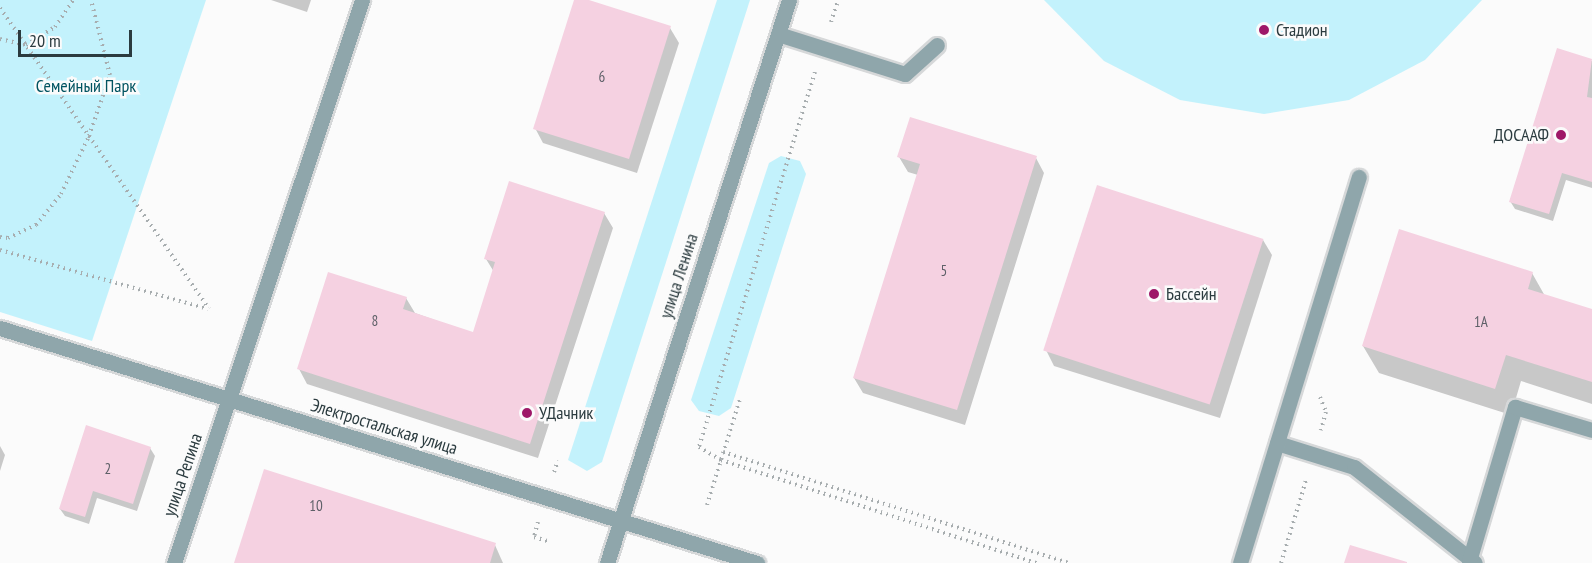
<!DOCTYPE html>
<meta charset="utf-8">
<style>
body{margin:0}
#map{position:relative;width:1592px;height:563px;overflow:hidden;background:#fbfbfb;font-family:"PT Sans Narrow",sans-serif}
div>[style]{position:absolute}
.green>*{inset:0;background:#c3f2fc}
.shadow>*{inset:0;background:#0003}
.building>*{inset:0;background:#f5d1e1;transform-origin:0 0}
.path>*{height:4px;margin-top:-2px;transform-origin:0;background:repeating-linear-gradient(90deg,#a7adaf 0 1.5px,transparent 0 6px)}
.roads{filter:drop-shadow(2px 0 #d6d8d9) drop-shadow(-2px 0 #d6d8d9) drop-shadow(0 2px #d6d8d9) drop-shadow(0 -2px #d6d8d9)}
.minor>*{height:15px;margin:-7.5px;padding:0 7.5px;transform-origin:7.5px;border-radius:7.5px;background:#8fa6ab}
.dots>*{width:16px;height:16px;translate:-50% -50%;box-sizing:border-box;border:3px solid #fbfbfb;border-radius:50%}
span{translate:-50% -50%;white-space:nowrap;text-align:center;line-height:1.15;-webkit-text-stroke:5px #fbfbfb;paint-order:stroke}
.number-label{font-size:15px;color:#5e6068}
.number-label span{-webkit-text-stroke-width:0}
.poi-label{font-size:18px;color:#2b3b3f}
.left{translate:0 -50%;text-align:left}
.right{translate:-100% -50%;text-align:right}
.park-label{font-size:18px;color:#005360}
.street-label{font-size:18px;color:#2b3b3f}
.scale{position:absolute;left:18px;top:30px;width:114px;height:27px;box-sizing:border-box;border:3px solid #2b3b3f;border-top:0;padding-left:8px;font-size:18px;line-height:21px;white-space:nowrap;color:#2b3b3f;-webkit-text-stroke:4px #fbfbfb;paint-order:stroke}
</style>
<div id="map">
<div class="green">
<div style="clip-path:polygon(0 0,206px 0,92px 341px,0 312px)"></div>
<div style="clip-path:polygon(717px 0,750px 0,602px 462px,587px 471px,568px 460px)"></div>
<div style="clip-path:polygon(1044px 0,1482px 0,1425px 60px,1349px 100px,1264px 114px,1180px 100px,1104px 61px)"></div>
<div style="clip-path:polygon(781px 156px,800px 161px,806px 174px,731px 408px,719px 416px,699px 411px,691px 400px,769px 163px)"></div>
</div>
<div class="shadow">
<div style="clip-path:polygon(271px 0,311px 0,307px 12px)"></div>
<div style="clip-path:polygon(576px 0,670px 28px,679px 43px,637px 173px,543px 143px,535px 128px)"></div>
<div style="clip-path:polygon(1558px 50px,1592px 61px,1592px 188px,1566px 180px,1553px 221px,1515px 209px,1510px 201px)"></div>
<div style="clip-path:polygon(899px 157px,1036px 158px,1044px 173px,965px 425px,863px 393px,854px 378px,918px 175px,908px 172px)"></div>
<div style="clip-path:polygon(604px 213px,613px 228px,538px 458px,307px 384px,299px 369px,406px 298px,415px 313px,474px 334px,494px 272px,486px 259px)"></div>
<div style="clip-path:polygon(1263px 240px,1272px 255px,1220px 418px,1054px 366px,1046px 350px)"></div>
<div style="clip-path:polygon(1532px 273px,1545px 296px,1592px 310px,1592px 404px,1521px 381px,1511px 415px,1379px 373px,1363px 346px)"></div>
<div style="clip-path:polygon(0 446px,5px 455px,0 471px)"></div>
<div style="clip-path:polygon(150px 448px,155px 456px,137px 511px,97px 498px,89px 524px,65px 516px,60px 509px)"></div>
<div style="clip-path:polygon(495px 545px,503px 563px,236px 563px)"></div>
</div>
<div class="building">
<div style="clip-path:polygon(574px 0,589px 0,671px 26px,629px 159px,533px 129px)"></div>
<div style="clip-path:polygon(1557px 48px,1592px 59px,1587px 97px,1592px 98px,1592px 182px,1562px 173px,1549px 214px,1509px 202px)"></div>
<div style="clip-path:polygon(910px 117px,1037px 156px,957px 410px,853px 378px,920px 164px,897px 157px)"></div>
<div style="clip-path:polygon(509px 181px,605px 212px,530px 444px,297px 369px,328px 272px,407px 297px,403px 309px,473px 332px,495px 262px,484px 259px)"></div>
<div style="left:1097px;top:185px;width:175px;height:174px;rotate:18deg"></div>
<div style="clip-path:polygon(1399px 229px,1533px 272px,1528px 289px,1592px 309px,1592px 382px,1506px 355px,1495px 389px,1362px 346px)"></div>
<div style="clip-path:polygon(86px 425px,151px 447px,133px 504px,93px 491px,85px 517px,59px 509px)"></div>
<div style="clip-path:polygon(264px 469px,496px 543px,490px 563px,234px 563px)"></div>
<div style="clip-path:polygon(1350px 545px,1407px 562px,1407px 563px,1344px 563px)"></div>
</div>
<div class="path">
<div style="left:0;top:8px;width:366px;rotate:55.2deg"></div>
<div style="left:831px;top:22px;width:23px;rotate:-72deg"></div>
<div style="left:0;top:39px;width:27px;rotate:13deg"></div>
<div style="left:26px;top:45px;width:34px;rotate:-32deg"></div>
<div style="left:55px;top:27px;width:32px;rotate:-56deg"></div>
<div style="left:815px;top:72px;width:393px;rotate:107.2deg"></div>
<div style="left:699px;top:447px;width:26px;rotate:31deg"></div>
<div style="left:721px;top:460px;width:332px;rotate:18.1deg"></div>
<div style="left:0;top:237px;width:8px;rotate:7deg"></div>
<div style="left:8px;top:238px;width:31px;rotate:-25deg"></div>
<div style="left:36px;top:225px;width:40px;rotate:-51deg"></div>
<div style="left:61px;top:194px;width:64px;rotate:-64.2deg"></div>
<div style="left:89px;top:136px;width:65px;rotate:-71deg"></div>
<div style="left:110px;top:75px;width:77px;rotate:-104.2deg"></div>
<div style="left:0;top:250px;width:216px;rotate:15.8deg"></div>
<div style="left:1320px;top:397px;width:16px;rotate:68deg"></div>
<div style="left:1326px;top:412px;width:19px;rotate:106deg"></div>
<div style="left:723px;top:452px;width:362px;rotate:17.8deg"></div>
<div style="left:554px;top:472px;width:12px;rotate:-70deg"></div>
<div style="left:707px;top:505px;width:111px;rotate:-72.7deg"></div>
<div style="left:538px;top:522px;width:16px;rotate:105deg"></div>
<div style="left:534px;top:537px;width:17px;rotate:17deg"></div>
<div style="left:1281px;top:563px;width:87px;rotate:-73.2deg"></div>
</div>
<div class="roads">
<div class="minor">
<div style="left:778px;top:34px;width:133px;rotate:17.5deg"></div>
<div style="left:905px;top:74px;width:43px;rotate:-42.2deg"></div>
<div style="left:0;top:328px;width:793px;rotate:17.25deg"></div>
<div style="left:1277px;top:443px;width:81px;rotate:17.3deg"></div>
<div style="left:1354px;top:467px;width:154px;rotate:38.4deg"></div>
<div style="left:1469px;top:561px;width:161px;rotate:-73.4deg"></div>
<div style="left:1515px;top:407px;width:80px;rotate:16.6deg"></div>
<div style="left:174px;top:563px;width:594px;rotate:-71.53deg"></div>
<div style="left:607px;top:563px;width:592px;rotate:-72.09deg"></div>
<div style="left:1240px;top:563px;width:404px;rotate:-72.9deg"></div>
</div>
</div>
<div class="dots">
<div style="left:1264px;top:30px;background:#9e1868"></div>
<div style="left:1561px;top:135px;background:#9e1868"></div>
<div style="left:1154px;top:294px;background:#9e1868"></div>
<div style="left:527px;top:413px;background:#9e1868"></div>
</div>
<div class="number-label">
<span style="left:602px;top:77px">6</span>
<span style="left:944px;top:271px">5</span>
<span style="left:375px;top:321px">8</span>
<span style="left:1481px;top:322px">1А</span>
<span style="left:108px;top:469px">2</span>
<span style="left:316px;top:506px">10</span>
</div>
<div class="poi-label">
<span class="left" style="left:1276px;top:30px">Стадион</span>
<span class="right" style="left:1549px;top:135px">ДОСААФ</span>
<span class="left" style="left:1166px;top:294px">Бассейн</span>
<span class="left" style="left:539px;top:413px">УДачник</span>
</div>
<div class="park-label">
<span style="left:86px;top:86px">Семейный Парк</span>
</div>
<div class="street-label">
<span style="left:679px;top:276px;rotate:-72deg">улица Ленина</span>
<span style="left:384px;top:427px;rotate:17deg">Электростальская улица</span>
<span style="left:183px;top:475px;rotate:-71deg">улица Репина</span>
</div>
<div class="scale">20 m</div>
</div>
